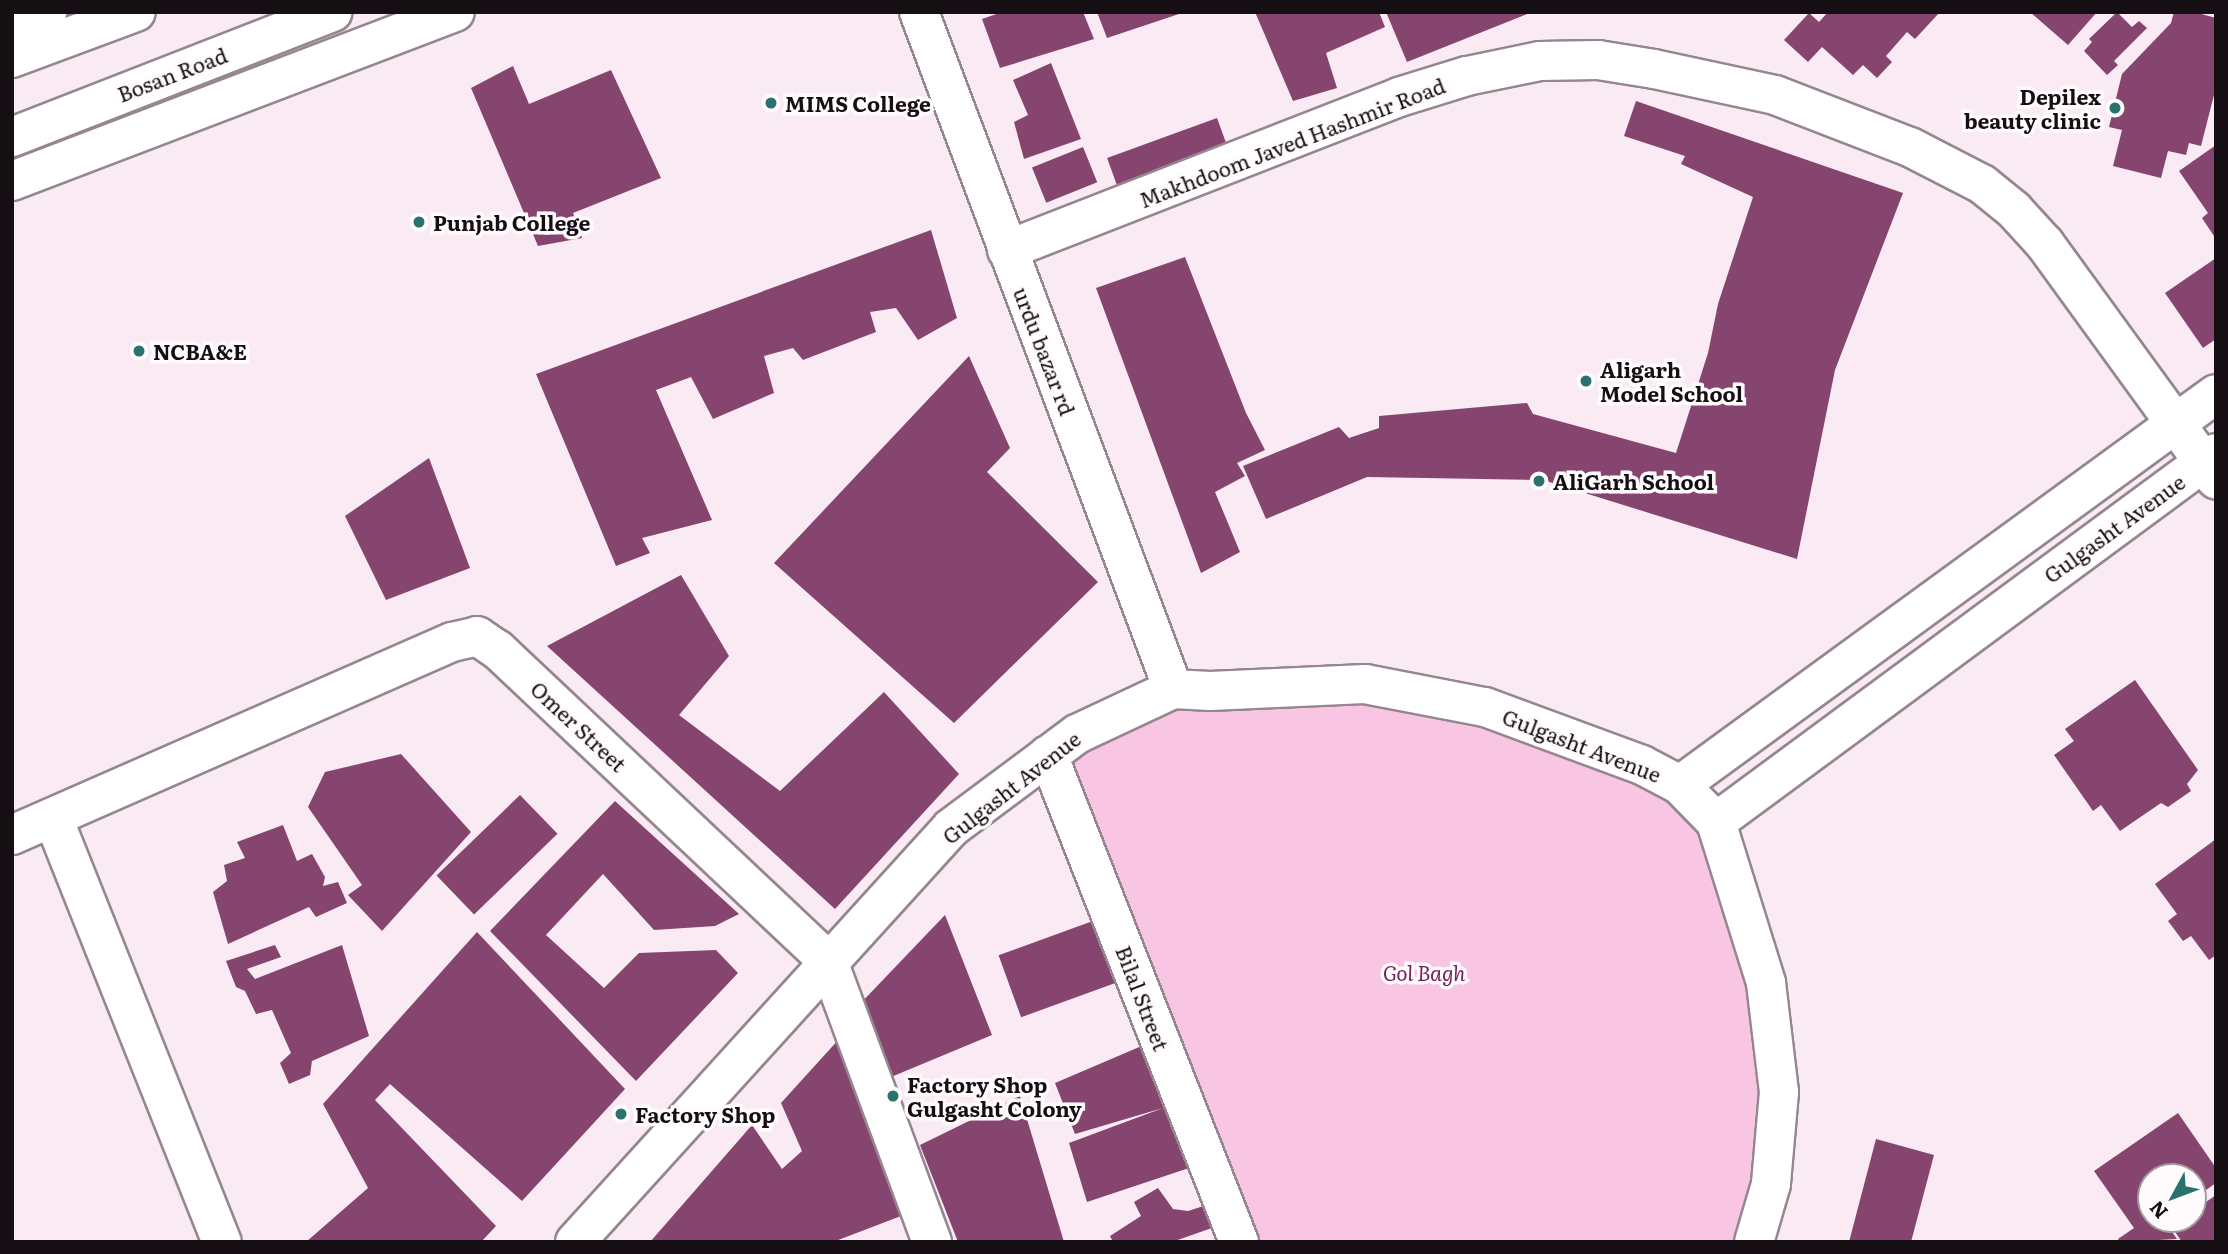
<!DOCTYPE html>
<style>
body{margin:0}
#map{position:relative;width:2228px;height:1254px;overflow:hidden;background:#faeaf3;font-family:Literata,serif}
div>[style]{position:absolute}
.green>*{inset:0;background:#f8c5e3}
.building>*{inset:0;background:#86456f;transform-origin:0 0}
.roads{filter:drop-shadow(2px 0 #95868f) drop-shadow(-2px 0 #95868f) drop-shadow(0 2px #95868f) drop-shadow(0 -2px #95868f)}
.minor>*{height:38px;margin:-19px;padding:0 19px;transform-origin:19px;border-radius:19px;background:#fff}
.major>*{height:38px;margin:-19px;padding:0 19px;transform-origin:19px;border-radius:19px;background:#fff}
.dots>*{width:19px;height:19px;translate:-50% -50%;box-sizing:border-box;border:4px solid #fffbfd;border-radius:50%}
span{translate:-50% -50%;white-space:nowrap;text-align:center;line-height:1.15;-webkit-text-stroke:7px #fffbfd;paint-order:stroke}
.street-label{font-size:21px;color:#150f13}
.poi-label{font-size:21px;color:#150f13;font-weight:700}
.right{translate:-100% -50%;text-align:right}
.left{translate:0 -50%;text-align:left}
.park-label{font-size:21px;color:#731f5a;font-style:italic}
.frame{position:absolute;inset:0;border:14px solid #150f13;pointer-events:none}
.north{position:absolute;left:2137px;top:1163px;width:70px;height:70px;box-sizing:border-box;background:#fffbfd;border:2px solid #a19d9f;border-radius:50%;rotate:229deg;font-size:19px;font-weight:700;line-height:28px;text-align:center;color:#150f13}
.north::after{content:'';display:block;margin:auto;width:24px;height:32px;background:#29726d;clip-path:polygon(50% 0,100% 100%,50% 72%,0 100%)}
</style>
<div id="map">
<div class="green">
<div style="clip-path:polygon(1365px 684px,1680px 785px,1766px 983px,1754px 1242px,1239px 1242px,1048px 755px,1173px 689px)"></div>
</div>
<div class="building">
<div style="clip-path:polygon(1002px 12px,1083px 12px,1094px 39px,1000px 68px,982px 19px)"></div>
<div style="clip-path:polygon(1097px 12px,1182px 12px,1182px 13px,1107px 38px)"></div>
<div style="clip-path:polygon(1255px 12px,1379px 12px,1385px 27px,1326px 53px,1337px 88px,1293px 101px)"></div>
<div style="clip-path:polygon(1386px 12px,1532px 12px,1407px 62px)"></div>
<div style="clip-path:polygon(1828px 12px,1940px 12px,1915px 39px,1907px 32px,1886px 56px,1892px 62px,1877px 78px,1863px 65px,1853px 75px,1822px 47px,1808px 62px,1784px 40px,1809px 13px,1819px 22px)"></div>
<div style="clip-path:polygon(2030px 12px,2097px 12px,2068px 45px)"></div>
<div style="clip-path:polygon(2117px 12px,2132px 27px,2139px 21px,2147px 28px,2114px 61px,2118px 65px,2107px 75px,2084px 51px,2092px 42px,2089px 39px)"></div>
<div style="clip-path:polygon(2174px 12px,2194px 12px,2216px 18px,2216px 87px,2201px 146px,2189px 143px,2186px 155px,2168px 151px,2161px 178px,2113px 166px,2122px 130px,2109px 127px,2122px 74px,2171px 23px)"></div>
<div style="clip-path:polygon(1051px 63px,1081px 139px,1024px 159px,1014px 122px,1028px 115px,1013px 80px)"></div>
<div style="clip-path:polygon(513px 66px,529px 104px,611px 70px,661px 178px,573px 213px,582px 238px,538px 246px,471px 88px)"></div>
<div style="clip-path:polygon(1636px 101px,1903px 193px,1835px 370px,1797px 559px,1543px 480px,1367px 477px,1266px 519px,1243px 466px,1339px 427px,1349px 438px,1379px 428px,1379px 416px,1527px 403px,1533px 414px,1676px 453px,1708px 353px,1718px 304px,1753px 197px,1681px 164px,1685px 156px,1624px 136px)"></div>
<div style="left:1217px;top:118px;width:33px;height:117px;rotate:70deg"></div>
<div style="clip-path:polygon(2216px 145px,2216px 239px,2202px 218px,2208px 213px,2179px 171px)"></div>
<div style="left:1083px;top:147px;width:38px;height:55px;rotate:68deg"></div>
<div style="clip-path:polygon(931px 230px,957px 318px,918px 340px,896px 308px,870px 312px,876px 332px,803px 360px,793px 348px,764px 356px,774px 393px,713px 419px,691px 377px,656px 390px,712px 520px,642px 538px,650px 553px,616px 566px,536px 374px)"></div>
<div style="clip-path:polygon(1185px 257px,1246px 413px,1265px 450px,1237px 463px,1245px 476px,1215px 492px,1240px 552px,1201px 573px,1096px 288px)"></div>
<div style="clip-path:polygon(2216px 258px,2216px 339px,2203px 348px,2165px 293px)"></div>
<div style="clip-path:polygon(969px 356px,1010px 448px,987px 472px,1098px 582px,954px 723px,774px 563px)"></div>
<div style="clip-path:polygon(429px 458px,470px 568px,386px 600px,345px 516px)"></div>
<div style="clip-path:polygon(681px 575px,729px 656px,679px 715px,780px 791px,884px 692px,959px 774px,835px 909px,547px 646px)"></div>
<div style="clip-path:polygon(2135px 680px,2198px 770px,2187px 784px,2191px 791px,2168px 807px,2161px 803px,2120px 831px,2101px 805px,2093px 811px,2054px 755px,2074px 741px,2065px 729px)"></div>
<div style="clip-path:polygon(401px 754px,471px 832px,382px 931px,348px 895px,362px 885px,308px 807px,325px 772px)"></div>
<div style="left:520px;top:795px;width:54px;height:116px;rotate:46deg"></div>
<div style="clip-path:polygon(615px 801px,739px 914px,715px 926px,654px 930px,603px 874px,546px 935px,604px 988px,639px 953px,716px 950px,738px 973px,636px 1081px,490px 931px)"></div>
<div style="clip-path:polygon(283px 825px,297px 861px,312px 854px,325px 877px,323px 886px,338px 882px,347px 903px,316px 917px,309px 907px,228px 944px,213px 892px,227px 881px,224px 865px,245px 858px,237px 842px)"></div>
<div style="clip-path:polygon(2216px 839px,2216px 955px,2209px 960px,2191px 936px,2183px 941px,2168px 921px,2177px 914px,2155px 884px)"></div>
<div style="clip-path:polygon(945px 915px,992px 1035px,891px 1077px,858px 1006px)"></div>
<div style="left:1101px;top:918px;width:66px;height:109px;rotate:70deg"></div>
<div style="clip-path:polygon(477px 932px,625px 1089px,522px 1201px,390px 1084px,375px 1100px,496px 1226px,481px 1242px,306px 1242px,368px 1188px,323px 1104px)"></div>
<div style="clip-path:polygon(275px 945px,281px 957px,247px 969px,255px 979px,342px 945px,369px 1036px,312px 1061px,310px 1075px,289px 1084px,280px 1063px,291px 1053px,272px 1010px,256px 1014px,245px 991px,236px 987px,226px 961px)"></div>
<div style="clip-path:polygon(840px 1038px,901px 1216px,833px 1242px,650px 1242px,752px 1125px,782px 1169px,802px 1151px,781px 1103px)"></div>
<div style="clip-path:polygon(1151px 1042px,1192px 1167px,1087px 1202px,1069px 1143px,1163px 1108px,1075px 1134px,1055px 1083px)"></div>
<div style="clip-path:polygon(1020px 1096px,1064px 1242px,958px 1242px,920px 1145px)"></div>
<div style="clip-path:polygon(2178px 1113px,2216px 1168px,2216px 1183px,2193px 1199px,2193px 1177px,2151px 1177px,2151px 1219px,2179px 1219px,2168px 1226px,2177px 1239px,2120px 1242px,2118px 1239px,2134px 1228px,2094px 1171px)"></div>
<div style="clip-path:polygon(1876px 1139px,1934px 1155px,1911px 1242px,1849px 1242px)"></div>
<div style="clip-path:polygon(1158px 1188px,1173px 1209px,1188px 1211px,1216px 1202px,1226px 1223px,1172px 1242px,1113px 1242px,1110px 1236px,1141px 1216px,1134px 1202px)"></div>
<div style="clip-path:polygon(2216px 1195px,2216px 1242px,2182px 1242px,2171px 1226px,2182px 1219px,2193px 1219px,2193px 1211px)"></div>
</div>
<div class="roads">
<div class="minor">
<div style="left:919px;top:12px;width:723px;rotate:69.43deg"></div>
<div style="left:12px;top:26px;width:38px;rotate:-22deg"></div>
<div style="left:12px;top:181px;width:474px;rotate:-20.9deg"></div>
<div style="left:1007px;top:250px;width:421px;rotate:-21.3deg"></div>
<div style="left:1399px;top:97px;width:71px;rotate:-17.2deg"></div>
<div style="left:1467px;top:76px;width:75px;rotate:-11.6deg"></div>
<div style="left:1540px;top:61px;width:58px;rotate:-1deg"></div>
<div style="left:1598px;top:60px;width:57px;rotate:9.1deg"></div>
<div style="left:1654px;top:69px;width:124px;rotate:12.1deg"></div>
<div style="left:1775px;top:95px;width:145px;rotate:21.1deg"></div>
<div style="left:1910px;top:147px;width:81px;rotate:27.2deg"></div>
<div style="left:1982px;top:184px;width:41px;rotate:39.1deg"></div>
<div style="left:2014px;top:210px;width:46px;rotate:47.6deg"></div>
<div style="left:2045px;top:244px;width:291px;rotate:54deg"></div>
<div style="left:1048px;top:755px;width:523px;rotate:68.59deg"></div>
<div style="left:1680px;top:785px;width:663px;rotate:-36.11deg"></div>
<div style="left:53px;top:818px;width:456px;rotate:68.3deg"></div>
<div style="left:1716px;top:822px;width:621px;rotate:-36.43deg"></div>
<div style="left:12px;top:835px;width:480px;rotate:-23.7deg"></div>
<div style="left:452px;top:642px;width:26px;rotate:-13deg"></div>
<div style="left:477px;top:636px;width:25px;rotate:34deg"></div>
<div style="left:498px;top:650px;width:453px;rotate:43.3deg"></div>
<div style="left:828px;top:961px;width:300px;rotate:69.7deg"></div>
<div style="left:575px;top:1242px;width:559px;rotate:-47.75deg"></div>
<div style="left:951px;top:828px;width:157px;rotate:-36.7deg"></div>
<div style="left:1077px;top:734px;width:106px;rotate:-25.1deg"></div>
<div style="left:1173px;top:689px;width:37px;rotate:3deg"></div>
<div style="left:1210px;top:691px;width:155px;rotate:-2.6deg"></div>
<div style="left:1365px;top:684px;width:122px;rotate:10.9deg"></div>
<div style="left:1485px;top:707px;width:167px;rotate:20.3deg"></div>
<div style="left:1642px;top:765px;width:43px;rotate:27.8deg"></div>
<div style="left:1680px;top:785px;width:52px;rotate:45.8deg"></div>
<div style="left:1716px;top:822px;width:169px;rotate:72.7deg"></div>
<div style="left:1766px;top:983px;width:110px;rotate:83.2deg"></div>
<div style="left:1779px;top:1092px;width:92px;rotate:95deg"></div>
<div style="left:1771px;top:1184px;width:60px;rotate:106.3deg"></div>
</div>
<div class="major">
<div style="left:12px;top:58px;width:132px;rotate:-20.4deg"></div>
<div style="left:12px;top:137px;width:344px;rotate:-21.3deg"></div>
</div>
</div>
<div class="dots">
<div style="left:771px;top:103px;background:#29726d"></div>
<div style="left:2115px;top:108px;background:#29726d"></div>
<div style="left:419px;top:222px;background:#29726d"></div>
<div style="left:139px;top:351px;background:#29726d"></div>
<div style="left:1586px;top:381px;background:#29726d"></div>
<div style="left:1539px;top:481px;background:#29726d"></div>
<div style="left:893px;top:1096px;background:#29726d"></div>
<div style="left:621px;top:1114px;background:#29726d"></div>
</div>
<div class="street-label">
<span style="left:172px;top:74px;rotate:-21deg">Bosan Road</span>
<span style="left:1292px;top:142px;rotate:-21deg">Makhdoom Javed Hashmir Road</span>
<span style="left:1045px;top:351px;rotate:69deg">urdu bazar rd</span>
<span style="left:2114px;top:528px;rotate:-36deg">Gulgasht Avenue</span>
<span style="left:579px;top:726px;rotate:43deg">Omer Street</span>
<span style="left:1582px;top:745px;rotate:21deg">Gulgasht Avenue</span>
<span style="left:1011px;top:787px;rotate:-38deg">Gulgasht Avenue</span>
<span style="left:1143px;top:998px;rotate:69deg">Bilal Street</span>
</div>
<div class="poi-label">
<span class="right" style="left:2101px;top:108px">Depilex<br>beauty clinic</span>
<span class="left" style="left:785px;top:103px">MIMS College</span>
<span class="left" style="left:433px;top:222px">Punjab College</span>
<span class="left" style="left:153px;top:351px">NCBA&amp;E</span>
<span class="left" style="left:1600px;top:381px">Aligarh<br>Model School</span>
<span class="left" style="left:1553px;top:481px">AliGarh School</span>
<span class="left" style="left:907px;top:1096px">Factory Shop<br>Gulgasht Colony</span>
<span class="left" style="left:635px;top:1114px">Factory Shop</span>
</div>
<div class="park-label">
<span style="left:1424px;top:972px">Gol Bagh</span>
</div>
<div class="frame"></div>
<div class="north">N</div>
</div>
